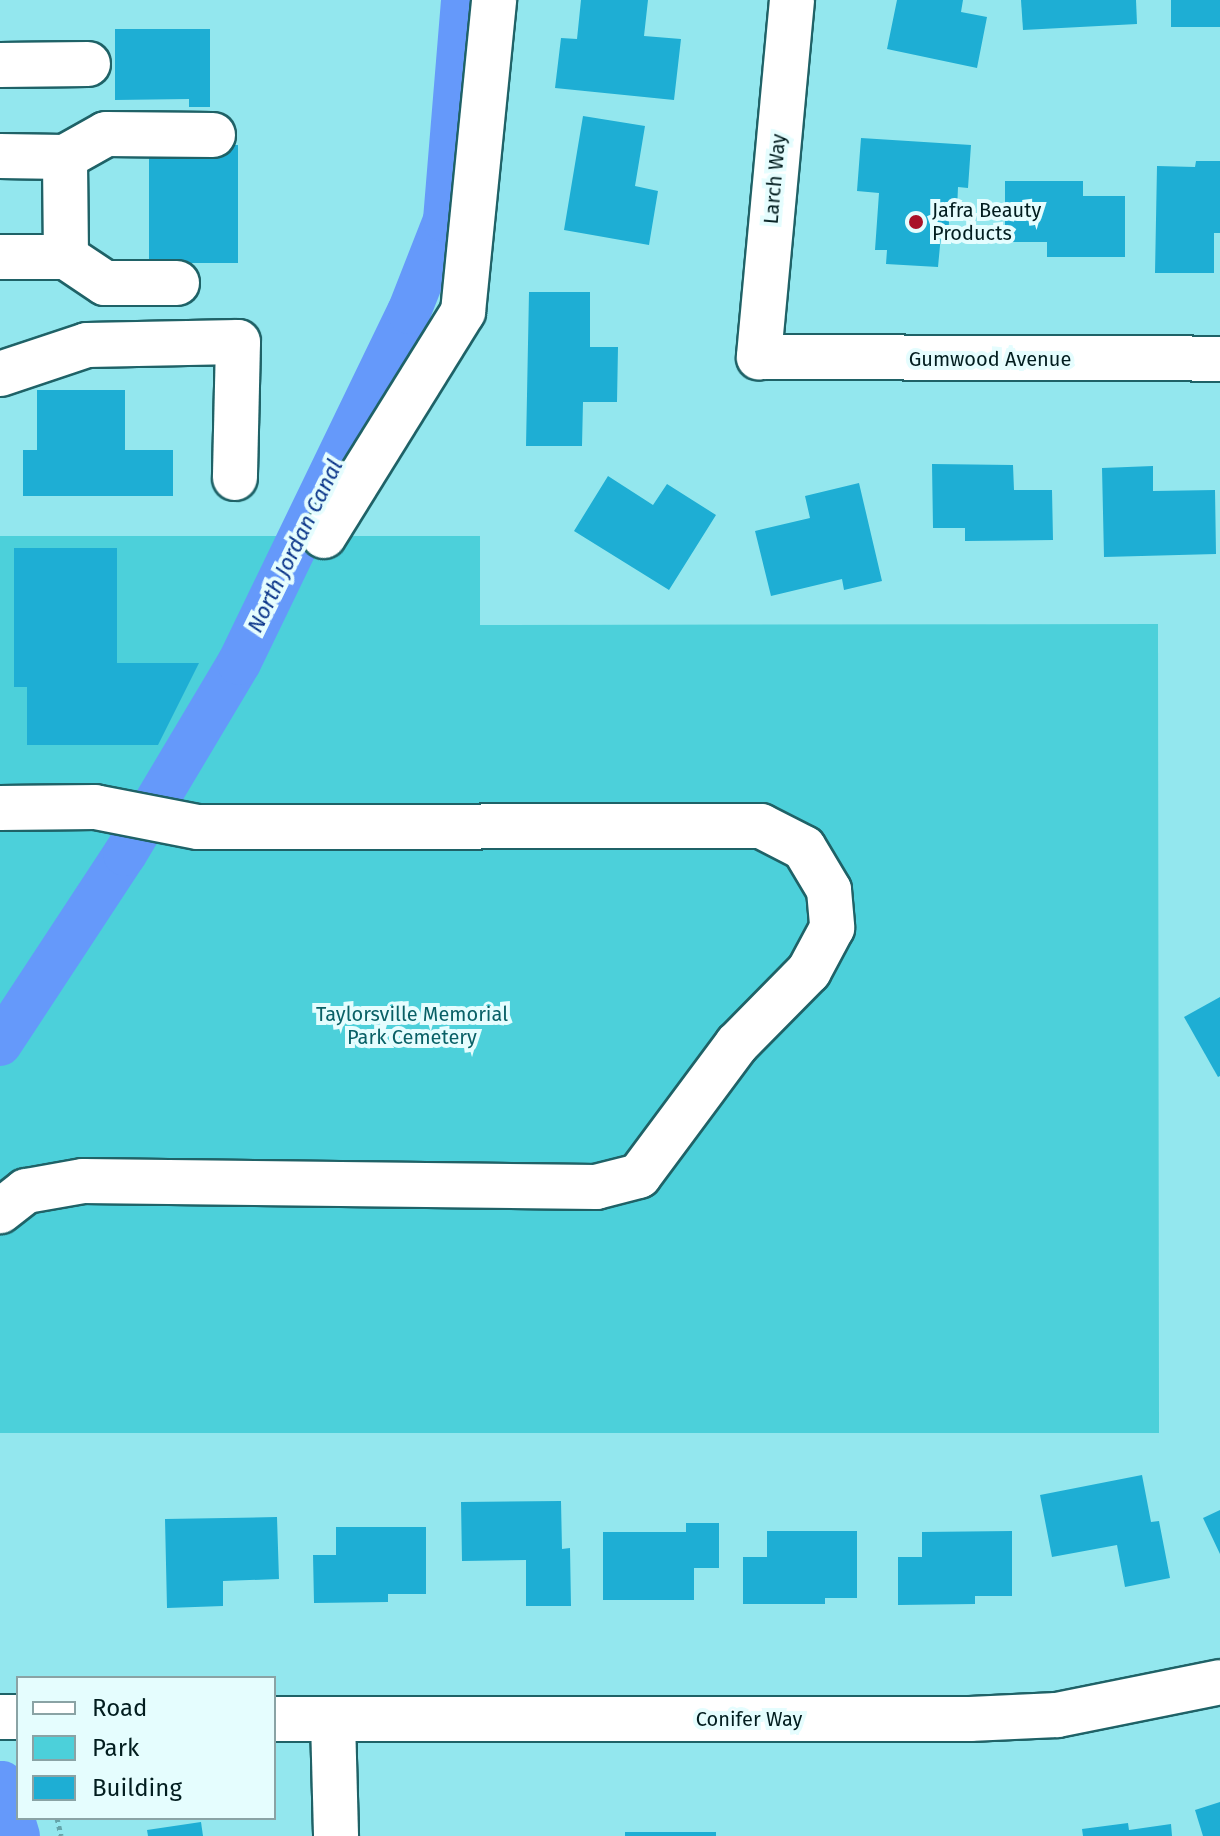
<!DOCTYPE html>
<style>
body{margin:0}
#map{position:relative;width:1220px;height:1836px;overflow:hidden;background:#93e7ee;font-family:"Fira Sans",sans-serif}
div>[style]{position:absolute}
.green>*{inset:0;background:#4cd0da}
.canal>*{height:44px;margin:-22px;padding:0 22px;transform-origin:22px;border-radius:22px;background:#6599fa}
.building>*{inset:0;background:#1eaed4;transform-origin:0 0}
.path>*{height:5px;margin-top:-2.5px;transform-origin:0;background:repeating-linear-gradient(90deg,#64a5ab 0 4px,transparent 0 8px)}
.roads{filter:drop-shadow(2px 0 #1f6267) drop-shadow(-2px 0 #1f6267) drop-shadow(0 2px #1f6267) drop-shadow(0 -2px #1f6267)}
.minor>*{height:44px;margin:-22px;padding:0 22px;transform-origin:22px;border-radius:22px;background:#fff}
.dots>*{width:22px;height:22px;translate:-50% -50%;box-sizing:border-box;border:4px solid #e5fdfe;border-radius:50%}
span{translate:-50% -50%;white-space:nowrap;text-align:center;line-height:1.15;-webkit-text-stroke:8px #e5fdfe;paint-order:stroke}
.street-label{font-size:20px;color:#021d1f}
.poi-label{font-size:20px;color:#021d1f}
.left{translate:0 -50%;text-align:left}
.park-label{font-size:20px;color:#096066}
.water-label{font-size:22px;color:#0a3589;font-style:italic}
.legend{position:absolute;left:16px;top:1676px;width:260px;height:144px;box-sizing:border-box;background:#e5fdfe;border:2px solid #8aa3a5;margin:0;padding:10px 14px;list-style:none;font-size:24px;color:#021d1f}
.legend li{display:flex;align-items:center;gap:16px;height:40px}
.legend b{width:40px;border:2px solid #8aa3a5}
</style>
<div id="map">
<div class="green">
<div style="clip-path:polygon(0 536px,480px 536px,480px 625px,1158px 624px,1159px 1433px,0 1433px)"></div>
</div>
<div class="canal">
<div style="left:0;top:1044px;width:227px;rotate:-56.7deg"></div>
<div style="left:125px;top:854px;width:222px;rotate:-59.2deg"></div>
<div style="left:239px;top:663px;width:390px;rotate:-64.2deg"></div>
<div style="left:409px;top:312px;width:99px;rotate:-68.6deg"></div>
<div style="left:445px;top:220px;width:221px;rotate:-85.3deg"></div>
<div style="left:2px;top:1783px;width:55px;rotate:73.2deg"></div>
</div>
<div class="building">
<div style="clip-path:polygon(581px 0,648px 0,644px 36px,681px 39px,674px 100px,555px 88px,561px 38px,577px 39px)"></div>
<div style="clip-path:polygon(897px 0,963px 0,961px 12px,987px 17px,977px 68px,887px 49px)"></div>
<div style="clip-path:polygon(1021px 0,1136px 0,1137px 24px,1023px 30px)"></div>
<div style="left:1171px;top:0;width:49px;height:27px"></div>
<div style="clip-path:polygon(115px 29px,210px 29px,210px 107px,189px 107px,189px 99px,115px 100px)"></div>
<div style="clip-path:polygon(583px 116px,645px 126px,635px 186px,658px 191px,649px 245px,564px 230px)"></div>
<div style="clip-path:polygon(861px 138px,971px 145px,968px 188px,958px 187px,957px 211px,950px 210px,948px 235px,941px 235px,938px 267px,886px 264px,887px 250px,875px 250px,879px 193px,857px 191px)"></div>
<div style="left:149px;top:145px;width:89px;height:118px"></div>
<div style="clip-path:polygon(1196px 161px,1220px 161px,1220px 233px,1214px 233px,1214px 273px,1155px 273px,1157px 166px,1195px 167px)"></div>
<div style="clip-path:polygon(1005px 181px,1083px 181px,1083px 196px,1125px 196px,1125px 257px,1047px 257px,1047px 242px,1005px 242px)"></div>
<div style="clip-path:polygon(529px 292px,590px 292px,590px 347px,618px 347px,617px 402px,583px 402px,582px 446px,526px 446px)"></div>
<div style="clip-path:polygon(37px 390px,125px 390px,125px 450px,173px 450px,173px 496px,23px 496px,23px 450px,37px 450px)"></div>
<div style="clip-path:polygon(932px 464px,1013px 465px,1014px 490px,1052px 490px,1053px 540px,965px 541px,965px 528px,933px 528px)"></div>
<div style="clip-path:polygon(1153px 466px,1153px 491px,1215px 490px,1216px 554px,1104px 557px,1102px 468px)"></div>
<div style="clip-path:polygon(608px 476px,653px 505px,667px 484px,716px 515px,669px 590px,574px 531px)"></div>
<div style="clip-path:polygon(859px 483px,882px 581px,844px 590px,842px 579px,771px 596px,755px 531px,810px 518px,805px 496px)"></div>
<div style="clip-path:polygon(14px 548px,117px 548px,117px 663px,199px 663px,158px 745px,27px 745px,27px 687px,14px 687px)"></div>
<div style="clip-path:polygon(1220px 997px,1220px 1076px,1218px 1077px,1184px 1017px)"></div>
<div style="clip-path:polygon(1142px 1475px,1151px 1522px,1159px 1521px,1170px 1578px,1125px 1587px,1117px 1545px,1052px 1557px,1040px 1495px)"></div>
<div style="clip-path:polygon(561px 1501px,562px 1549px,570px 1548px,571px 1606px,526px 1606px,526px 1560px,462px 1561px,461px 1502px)"></div>
<div style="clip-path:polygon(1220px 1510px,1220px 1554px,1203px 1518px)"></div>
<div style="clip-path:polygon(277px 1517px,279px 1579px,223px 1581px,223px 1606px,167px 1608px,165px 1519px)"></div>
<div style="clip-path:polygon(686px 1523px,719px 1523px,719px 1568px,694px 1568px,694px 1600px,603px 1600px,603px 1532px,686px 1532px)"></div>
<div style="clip-path:polygon(336px 1527px,426px 1527px,426px 1594px,388px 1594px,388px 1602px,314px 1603px,313px 1555px,336px 1555px)"></div>
<div style="clip-path:polygon(767px 1531px,857px 1531px,857px 1598px,825px 1598px,825px 1604px,743px 1604px,743px 1557px,767px 1557px)"></div>
<div style="clip-path:polygon(1012px 1531px,1012px 1596px,975px 1596px,975px 1604px,898px 1605px,898px 1557px,922px 1557px,922px 1532px)"></div>
<div style="clip-path:polygon(1220px 1802px,1220px 1836px,1203px 1836px,1195px 1810px)"></div>
<div style="clip-path:polygon(201px 1822px,203px 1836px,148px 1836px,147px 1830px)"></div>
<div style="clip-path:polygon(1128px 1823px,1129px 1830px,1171px 1824px,1172px 1836px,1083px 1836px,1082px 1829px)"></div>
<div style="left:625px;top:1832px;width:91px;height:4px"></div>
</div>
<div class="path">
<div style="left:57px;top:1818px;width:18px;rotate:77deg"></div>
</div>
<div class="roads">
<div class="minor">
<div style="left:792px;top:0;width:359px;rotate:95.3deg"></div>
<div style="left:759px;top:357px;width:461px;rotate:0.2deg"></div>
<div style="left:0;top:65px;width:88px;rotate:-0.7deg"></div>
<div style="left:0;top:156px;width:65px;rotate:0.9deg"></div>
<div style="left:65px;top:157px;width:47px;rotate:-29.3deg"></div>
<div style="left:106px;top:134px;width:107px;rotate:0.5deg"></div>
<div style="left:0;top:257px;width:66px"></div>
<div style="left:66px;top:257px;width:100px;rotate:-90.6deg"></div>
<div style="left:66px;top:257px;width:47px;rotate:33.7deg"></div>
<div style="left:105px;top:283px;width:72px"></div>
<div style="left:0;top:374px;width:92px;rotate:-18.4deg"></div>
<div style="left:87px;top:345px;width:151px;rotate:-1.1deg"></div>
<div style="left:238px;top:342px;width:136px;rotate:91.3deg"></div>
<div style="left:324px;top:536px;width:264px;rotate:-58.2deg"></div>
<div style="left:463px;top:312px;width:314px;rotate:-84.3deg"></div>
<div style="left:0;top:808px;width:95px;rotate:-0.6deg"></div>
<div style="left:95px;top:807px;width:105px;rotate:11deg"></div>
<div style="left:198px;top:827px;width:563px;rotate:-0.1deg"></div>
<div style="left:761px;top:826px;width:48px;rotate:27.1deg"></div>
<div style="left:804px;top:848px;width:49px;rotate:59.2deg"></div>
<div style="left:829px;top:890px;width:38px;rotate:85deg"></div>
<div style="left:832px;top:928px;width:49px;rotate:118.1deg"></div>
<div style="left:809px;top:971px;width:103px;rotate:134.6deg"></div>
<div style="left:737px;top:1044px;width:164px;rotate:126.6deg"></div>
<div style="left:639px;top:1176px;width:44px;rotate:165.7deg"></div>
<div style="left:596px;top:1187px;width:513px;rotate:-179.33deg"></div>
<div style="left:83px;top:1181px;width:58px;rotate:170deg"></div>
<div style="left:26px;top:1191px;width:33px;rotate:142deg"></div>
<div style="left:0;top:1717px;width:18px"></div>
<div style="left:274px;top:1719px;width:696px"></div>
<div style="left:970px;top:1719px;width:87px;rotate:-2.6deg"></div>
<div style="left:1057px;top:1715px;width:166px;rotate:-11.4deg"></div>
<div style="left:333px;top:1720px;width:116px;rotate:88.5deg"></div>
</div>
</div>
<div class="dots">
<div style="left:916px;top:222px;background:#a91228"></div>
</div>
<div class="street-label">
<span style="left:775px;top:179px;rotate:-85deg">Larch Way</span>
<span style="left:990px;top:359px">Gumwood Avenue</span>
<span style="left:749px;top:1719px">Conifer Way</span>
</div>
<div class="poi-label">
<span class="left" style="left:932px;top:222px">Jafra Beauty<br>Products</span>
</div>
<div class="park-label">
<span style="left:412px;top:1026px">Taylorsville Memorial<br>Park Cemetery</span>
</div>
<div class="water-label">
<span style="left:295px;top:546px;rotate:-64deg">North Jordan Canal</span>
</div>
<ul class="legend">
<li><b style="height:10px;background:#fff"></b>Road</li>
<li><b style="height:22px;background:#4cd0da"></b>Park</li>
<li><b style="height:22px;background:#1eaed4"></b>Building</li>
</ul>
</div>
